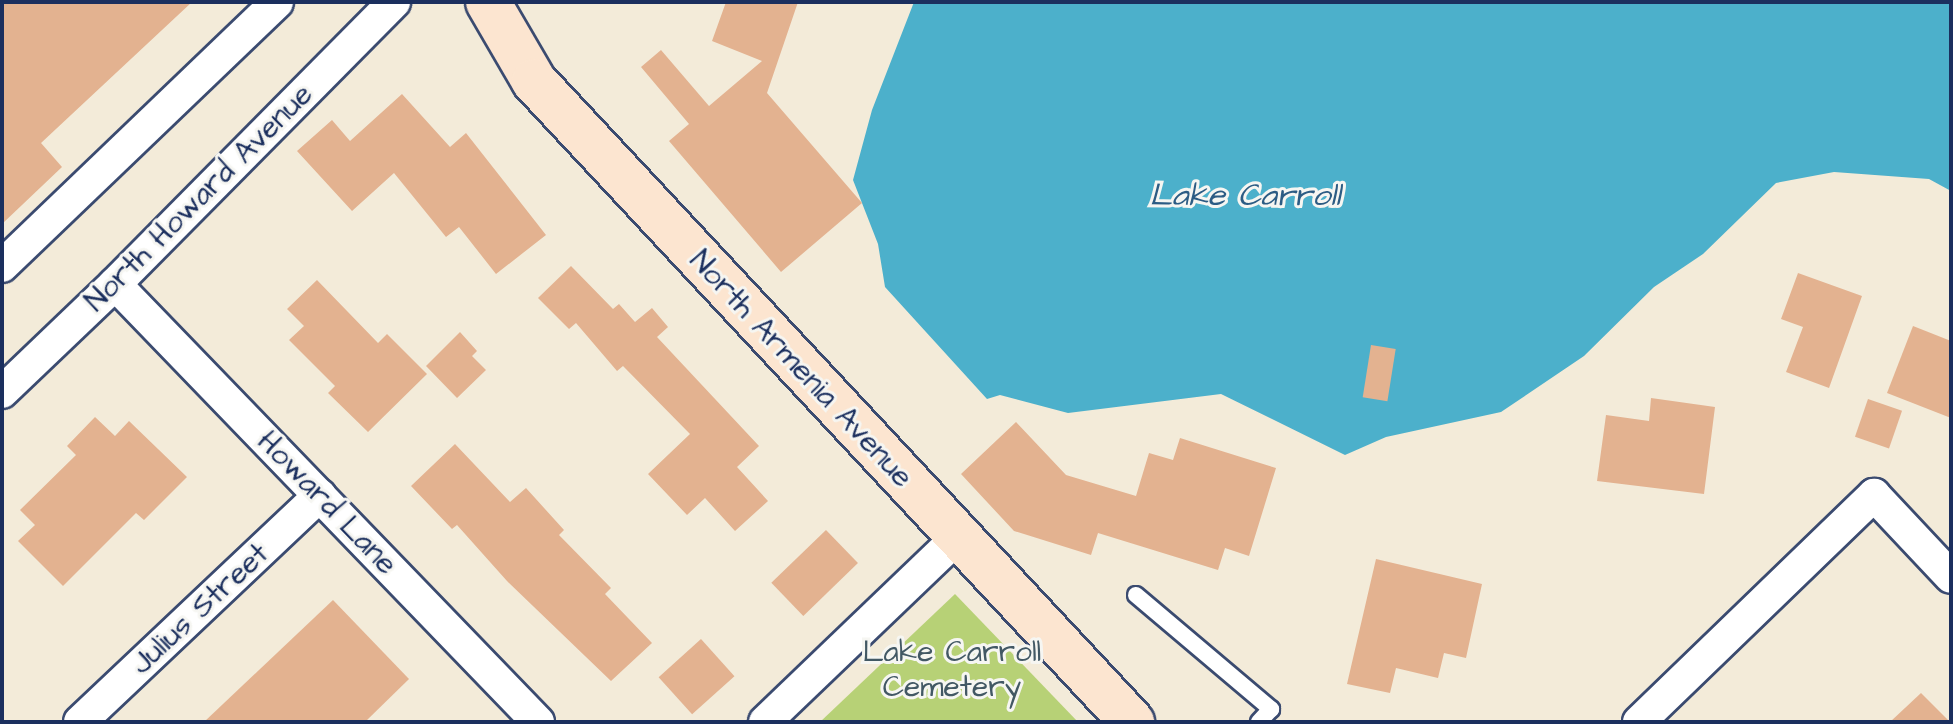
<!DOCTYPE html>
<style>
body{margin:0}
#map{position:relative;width:1953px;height:724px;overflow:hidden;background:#f3ebd9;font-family:"Architects Daughter",sans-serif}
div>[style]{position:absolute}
.green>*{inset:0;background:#b7d176}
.water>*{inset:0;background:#4cb0cb}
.building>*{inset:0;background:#e3b290;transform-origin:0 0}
.roads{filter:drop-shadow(2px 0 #3b4b70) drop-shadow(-2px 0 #3b4b70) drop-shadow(0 2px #3b4b70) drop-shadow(0 -2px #3b4b70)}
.service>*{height:16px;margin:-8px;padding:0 8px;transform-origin:8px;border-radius:8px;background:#fff}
.minor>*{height:32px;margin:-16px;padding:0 16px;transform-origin:16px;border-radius:16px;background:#fff}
.secondary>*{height:44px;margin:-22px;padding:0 22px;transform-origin:22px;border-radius:22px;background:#fce5d0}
span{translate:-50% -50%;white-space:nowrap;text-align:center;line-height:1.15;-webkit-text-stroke:6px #f6f6f2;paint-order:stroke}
.street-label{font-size:30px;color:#1b2f5e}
.park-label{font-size:30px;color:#425864}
.water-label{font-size:32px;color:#2c5c84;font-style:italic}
.frame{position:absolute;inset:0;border:4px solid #1b2f5e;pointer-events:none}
</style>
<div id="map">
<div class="green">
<div style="clip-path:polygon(955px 594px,1078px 722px,820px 722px)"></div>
</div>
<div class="water">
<div style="clip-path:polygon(914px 2px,1951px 2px,1951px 191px,1929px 179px,1834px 172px,1776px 183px,1703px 254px,1654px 287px,1584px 356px,1501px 412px,1386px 437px,1345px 455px,1221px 394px,1068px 413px,1000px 395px,987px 399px,885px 287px,878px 244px,853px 180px,872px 110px)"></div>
</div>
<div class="building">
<div style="clip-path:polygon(2px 2px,192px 2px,41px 143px,62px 167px,2px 224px)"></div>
<div style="clip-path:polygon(726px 2px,798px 2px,767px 93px,862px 203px,781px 272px,669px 141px,689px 124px,641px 67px,661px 50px,709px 106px,762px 61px,712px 41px)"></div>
<div style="clip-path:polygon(402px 94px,450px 147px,466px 133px,546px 235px,496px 274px,459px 227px,446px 237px,394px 173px,352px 211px,297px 151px,332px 120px,350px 141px)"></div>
<div style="clip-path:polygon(571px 266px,613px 309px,619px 304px,635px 322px,652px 308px,668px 327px,657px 337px,759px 446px,737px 467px,768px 501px,735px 531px,705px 498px,687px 515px,648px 474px,690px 434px,623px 366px,617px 371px,576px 323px,569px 329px,538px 298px)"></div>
<div style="clip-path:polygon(1798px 273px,1862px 296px,1829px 388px,1786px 372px,1803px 327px,1781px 319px)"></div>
<div style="clip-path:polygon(317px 280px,378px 343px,387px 334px,427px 374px,368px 432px,328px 393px,335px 386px,289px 340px,304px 326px,287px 309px)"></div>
<div style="clip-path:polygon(1913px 326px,1951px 341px,1951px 418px,1887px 393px)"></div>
<div style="clip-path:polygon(460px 332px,477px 351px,472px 356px,486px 370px,457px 398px,426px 366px)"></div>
<div style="left:1371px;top:345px;width:25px;height:53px;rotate:9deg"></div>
<div style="clip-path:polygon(1651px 398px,1715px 407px,1704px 494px,1597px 481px,1606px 415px,1649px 421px)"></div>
<div style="left:1868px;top:399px;width:36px;height:40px;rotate:19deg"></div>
<div style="clip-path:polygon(95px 417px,115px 436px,129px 421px,187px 477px,144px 520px,136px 513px,63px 586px,18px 541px,35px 525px,20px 510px,76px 455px,67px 446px)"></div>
<div style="clip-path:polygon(1016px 422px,1066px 475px,1136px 496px,1149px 453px,1173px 460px,1180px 438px,1276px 468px,1249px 556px,1225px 548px,1218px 570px,1098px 533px,1091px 555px,1014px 531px,961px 474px)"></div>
<div style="clip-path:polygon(455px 444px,510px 502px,526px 488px,564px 530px,559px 535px,611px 588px,605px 594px,652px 643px,611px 681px,507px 581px,457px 525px,452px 529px,411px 486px)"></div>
<div style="left:826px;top:530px;width:46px;height:76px;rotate:46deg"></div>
<div style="clip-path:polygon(1376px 559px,1482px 584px,1466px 658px,1444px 653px,1438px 678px,1396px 668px,1390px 693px,1347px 684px)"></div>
<div style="clip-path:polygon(333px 600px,409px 679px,365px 722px,204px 722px)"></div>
<div style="left:701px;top:639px;width:50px;height:57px;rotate:48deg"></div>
<div style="clip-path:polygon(1921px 693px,1950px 722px,1890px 722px)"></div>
</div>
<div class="roads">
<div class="service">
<div style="left:1136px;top:595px;width:177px;rotate:40.2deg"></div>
<div style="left:1271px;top:709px;width:18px;rotate:133deg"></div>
</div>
<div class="minor">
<div style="left:2px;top:266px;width:381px;rotate:-43.8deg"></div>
<div style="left:115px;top:284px;width:609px;rotate:46deg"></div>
<div style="left:2px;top:392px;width:156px;rotate:-43.7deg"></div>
<div style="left:115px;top:284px;width:397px;rotate:-45.3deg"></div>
<div style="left:80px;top:722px;width:330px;rotate:-43.4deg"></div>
<div style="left:765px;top:722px;width:267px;rotate:-43.8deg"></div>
<div style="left:1639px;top:722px;width:327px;rotate:-44deg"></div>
<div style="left:1874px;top:495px;width:112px;rotate:46.8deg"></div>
</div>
<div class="secondary">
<div style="left:488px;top:2px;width:91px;rotate:59.8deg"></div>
<div style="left:534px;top:81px;width:877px;rotate:46.99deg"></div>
</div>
</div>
<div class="street-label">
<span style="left:199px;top:198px;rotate:-45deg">North Howard Avenue</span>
<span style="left:801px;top:369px;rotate:47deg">North Armenia Avenue</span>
<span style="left:327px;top:503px;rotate:46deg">Howard Lane</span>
<span style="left:200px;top:609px;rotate:-43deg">Julius Street</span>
</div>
<div class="park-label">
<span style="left:952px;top:669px">Lake Carroll<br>Cemetery</span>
</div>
<div class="water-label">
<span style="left:1245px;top:196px">Lake Carroll</span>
</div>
<div class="frame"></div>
</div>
